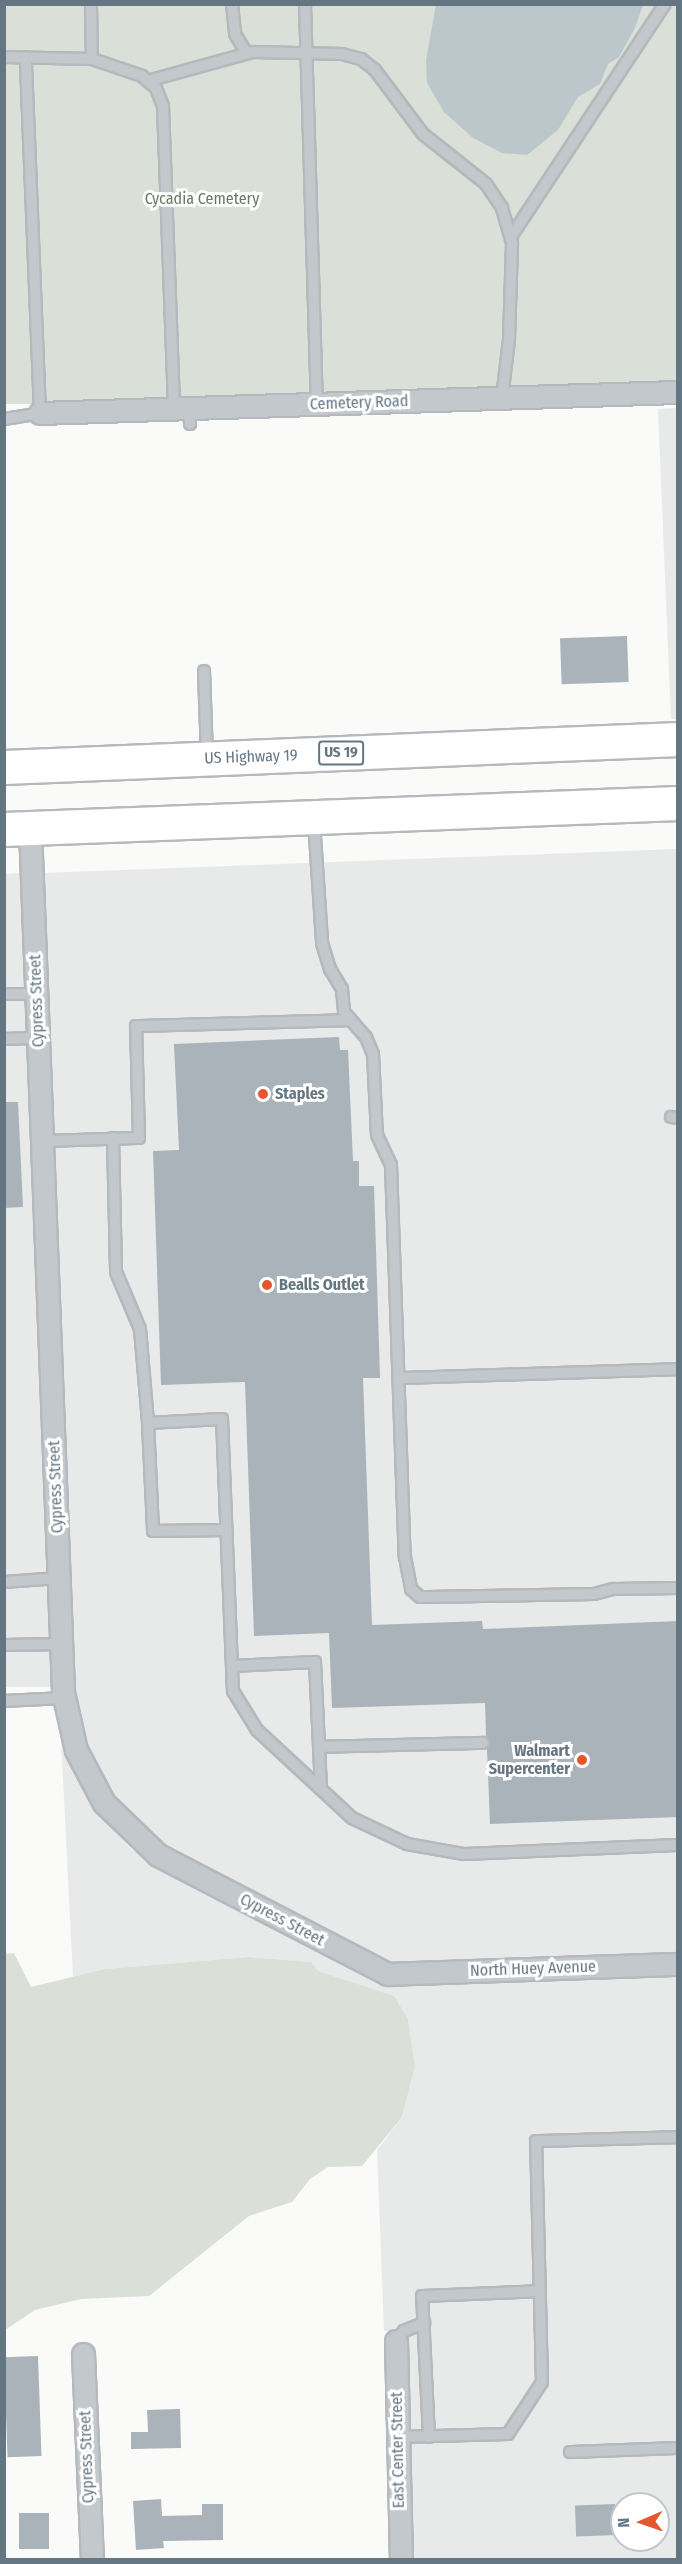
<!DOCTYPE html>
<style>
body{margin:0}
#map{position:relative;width:682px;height:2564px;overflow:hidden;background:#fafaf8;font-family:"Fira Sans Condensed",sans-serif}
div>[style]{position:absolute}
.built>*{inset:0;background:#e8e9e9}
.green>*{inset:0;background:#dadfd7;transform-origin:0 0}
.water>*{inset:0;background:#bbc7cb}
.building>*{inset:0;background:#aab3b9;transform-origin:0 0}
.roads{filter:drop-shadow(2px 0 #b4b9bd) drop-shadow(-2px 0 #b4b9bd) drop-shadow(0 2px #b4b9bd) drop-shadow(0 -2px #b4b9bd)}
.lane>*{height:10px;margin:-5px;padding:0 5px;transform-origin:5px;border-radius:5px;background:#c3c8cc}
.street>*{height:21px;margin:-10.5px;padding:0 10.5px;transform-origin:10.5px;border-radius:10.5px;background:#c3c8cc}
.highway>*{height:33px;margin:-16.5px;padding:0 16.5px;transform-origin:16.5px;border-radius:16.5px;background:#fff}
.dots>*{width:16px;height:16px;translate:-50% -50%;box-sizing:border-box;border:3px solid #fff;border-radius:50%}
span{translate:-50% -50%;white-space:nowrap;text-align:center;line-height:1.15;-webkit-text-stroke:6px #fff;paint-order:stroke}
.shield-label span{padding:2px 4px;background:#fff;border:2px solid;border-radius:4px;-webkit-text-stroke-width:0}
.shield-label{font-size:15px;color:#657683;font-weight:700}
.park-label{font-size:16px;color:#687a64}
.street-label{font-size:16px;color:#657683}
.poi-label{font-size:16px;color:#657683;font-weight:700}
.left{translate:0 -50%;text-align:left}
.right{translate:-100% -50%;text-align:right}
.frame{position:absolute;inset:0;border:6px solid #657683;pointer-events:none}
.north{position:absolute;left:610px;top:2492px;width:60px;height:60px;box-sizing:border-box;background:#fff;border:2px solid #c1c8cd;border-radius:50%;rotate:268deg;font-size:16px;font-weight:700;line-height:24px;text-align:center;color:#657683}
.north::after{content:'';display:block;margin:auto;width:21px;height:27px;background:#e4572e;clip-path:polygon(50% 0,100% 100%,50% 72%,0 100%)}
</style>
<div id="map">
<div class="built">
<div style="clip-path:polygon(677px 408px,678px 719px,671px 719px,658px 409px)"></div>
<div style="clip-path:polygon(677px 849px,677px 1954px,390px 1963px,165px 1847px,115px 1797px,88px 1747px,75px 1691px,43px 873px)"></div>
<div style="clip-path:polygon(20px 873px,31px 1141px,51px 1687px,5px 1687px,4px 874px)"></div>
<div style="clip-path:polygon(evenodd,61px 1739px,70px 1765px,95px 1809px,129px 1847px,151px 1864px,377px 1984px,395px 1987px,396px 1984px,677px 1974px,677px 2559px,413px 2559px,407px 2331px,384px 2331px,377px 2150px,402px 2117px,415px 2067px,408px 2019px,393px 1996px,318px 1971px,310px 1962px,249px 1957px,105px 1969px,73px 1977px,61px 1739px,622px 2504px,658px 2504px,658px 2540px,622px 2540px,622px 2504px)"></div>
</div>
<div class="green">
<div style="left:4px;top:5px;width:673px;height:399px"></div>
<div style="clip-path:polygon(14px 1953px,31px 1987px,105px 1969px,249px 1957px,311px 1962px,318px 1971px,394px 1996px,408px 2019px,415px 2067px,402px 2117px,362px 2166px,328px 2167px,310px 2179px,292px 2202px,249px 2216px,149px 2296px,81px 2299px,35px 2310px,5px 2330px,4px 1954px)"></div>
</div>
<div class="water">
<div style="clip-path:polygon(436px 5px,436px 4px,643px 5px,635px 28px,619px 57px,608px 64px,600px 84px,578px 97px,558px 130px,527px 155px,502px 153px,473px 138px,444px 112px,427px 83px,426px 60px)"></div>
</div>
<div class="building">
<div style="left:627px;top:636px;width:46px;height:67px;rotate:88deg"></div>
<div style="clip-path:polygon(339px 1037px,340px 1050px,348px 1050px,353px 1161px,359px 1161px,359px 1186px,374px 1186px,380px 1378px,363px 1378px,372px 1625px,482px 1621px,483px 1629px,678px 1621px,678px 1817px,490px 1824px,487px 1749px,490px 1742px,486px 1736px,485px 1703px,332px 1708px,329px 1633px,254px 1636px,245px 1382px,161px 1385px,153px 1151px,179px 1150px,174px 1044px)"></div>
<div style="clip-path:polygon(4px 1102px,18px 1102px,23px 1207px,4px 1208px)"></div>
<div style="left:38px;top:2356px;width:100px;height:34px;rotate:88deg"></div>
<div style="clip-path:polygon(180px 2409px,181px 2448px,131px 2449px,131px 2432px,148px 2432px,147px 2410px)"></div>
<div style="clip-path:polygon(161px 2499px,162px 2516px,202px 2515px,202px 2504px,223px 2504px,223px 2540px,163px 2541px,164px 2548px,136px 2550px,133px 2501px)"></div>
<div style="left:615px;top:2504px;width:31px;height:40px;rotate:88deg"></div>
<div style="left:49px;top:2513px;width:36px;height:30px;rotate:90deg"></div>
</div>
<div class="roads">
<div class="lane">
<div style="left:91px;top:4px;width:55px;rotate:89deg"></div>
<div style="left:232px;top:4px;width:30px;rotate:84deg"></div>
<div style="left:235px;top:34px;width:21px;rotate:59deg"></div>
<div style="left:305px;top:4px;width:400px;rotate:88.3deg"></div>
<div style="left:4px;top:57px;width:88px;rotate:1.3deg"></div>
<div style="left:92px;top:59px;width:53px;rotate:18.8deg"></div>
<div style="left:142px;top:76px;width:18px;rotate:41deg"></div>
<div style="left:156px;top:88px;width:19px;rotate:69deg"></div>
<div style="left:163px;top:106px;width:303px;rotate:87.9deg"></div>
<div style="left:151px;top:80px;width:106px;rotate:-15.4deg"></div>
<div style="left:253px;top:52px;width:89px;rotate:1.3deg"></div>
<div style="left:342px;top:54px;width:20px;rotate:15deg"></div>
<div style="left:361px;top:59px;width:18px;rotate:38deg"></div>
<div style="left:375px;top:70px;width:80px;rotate:53.1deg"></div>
<div style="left:423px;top:134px;width:80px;rotate:38.4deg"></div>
<div style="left:486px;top:184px;width:29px;rotate:56deg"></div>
<div style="left:502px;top:208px;width:37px;rotate:74deg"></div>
<div style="left:512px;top:244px;width:96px;rotate:91.8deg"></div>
<div style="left:509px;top:340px;width:58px;rotate:96.9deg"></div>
<div style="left:512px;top:235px;width:277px;rotate:-56.5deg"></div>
<div style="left:189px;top:409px;width:15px;rotate:86deg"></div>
<div style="left:4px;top:419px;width:36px;rotate:-9deg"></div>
<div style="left:40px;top:413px;width:356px;rotate:-92.3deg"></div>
<div style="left:204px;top:671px;width:84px;rotate:88deg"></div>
<div style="left:314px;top:821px;width:122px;rotate:86.2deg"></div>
<div style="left:322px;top:943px;width:27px;rotate:73deg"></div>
<div style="left:330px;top:969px;width:23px;rotate:59deg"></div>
<div style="left:342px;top:989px;width:23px;rotate:85deg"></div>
<div style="left:344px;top:1012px;width:33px;rotate:49deg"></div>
<div style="left:366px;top:1037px;width:18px;rotate:68deg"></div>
<div style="left:373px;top:1054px;width:81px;rotate:87.2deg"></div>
<div style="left:377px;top:1135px;width:33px;rotate:65deg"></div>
<div style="left:391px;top:1165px;width:392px;rotate:88deg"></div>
<div style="left:405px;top:1557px;width:33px;rotate:79deg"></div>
<div style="left:411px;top:1589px;width:12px;rotate:42deg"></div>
<div style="left:420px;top:1597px;width:8px"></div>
<div style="left:428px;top:1597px;width:166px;rotate:-1deg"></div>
<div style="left:594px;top:1594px;width:20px;rotate:-15deg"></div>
<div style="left:613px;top:1589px;width:65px;rotate:-0.9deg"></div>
<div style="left:4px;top:994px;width:33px"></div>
<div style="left:4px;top:1039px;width:35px;rotate:-2deg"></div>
<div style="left:671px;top:1117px;width:7px;rotate:8deg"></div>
<div style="left:113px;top:1138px;width:134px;rotate:88.7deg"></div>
<div style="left:116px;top:1272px;width:62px;rotate:67.2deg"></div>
<div style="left:140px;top:1329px;width:94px;rotate:85.1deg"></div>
<div style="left:148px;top:1423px;width:74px;rotate:-3.1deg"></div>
<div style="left:222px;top:1419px;width:272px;rotate:87.7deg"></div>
<div style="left:233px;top:1691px;width:46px;rotate:58.4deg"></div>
<div style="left:257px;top:1730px;width:129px;rotate:42.8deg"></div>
<div style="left:352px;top:1818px;width:61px;rotate:25.3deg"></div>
<div style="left:407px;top:1844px;width:58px;rotate:10deg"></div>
<div style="left:464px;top:1854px;width:214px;rotate:-2.4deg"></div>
<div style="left:43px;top:1141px;width:96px;rotate:-1.8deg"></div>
<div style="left:139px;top:1138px;width:112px;rotate:-91.5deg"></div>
<div style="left:136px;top:1026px;width:213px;rotate:-1.6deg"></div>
<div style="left:399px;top:1378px;width:279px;rotate:-1.8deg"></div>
<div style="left:148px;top:1423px;width:108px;rotate:87.3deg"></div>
<div style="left:153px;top:1531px;width:72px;rotate:-0.8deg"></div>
<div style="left:4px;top:1582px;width:55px;rotate:-4.2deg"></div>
<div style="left:4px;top:1645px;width:57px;rotate:-1deg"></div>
<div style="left:232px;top:1666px;width:83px;rotate:-2.8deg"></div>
<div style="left:315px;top:1662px;width:127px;rotate:87.3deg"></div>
<div style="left:4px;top:1701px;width:60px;rotate:-2.9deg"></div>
<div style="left:319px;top:1747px;width:164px;rotate:-1.4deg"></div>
<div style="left:396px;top:2341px;width:13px;rotate:-51deg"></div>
<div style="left:404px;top:2331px;width:22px;rotate:-22deg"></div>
<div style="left:398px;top:2437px;width:110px;rotate:-1.6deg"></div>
<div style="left:508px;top:2434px;width:62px;rotate:-56.8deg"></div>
<div style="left:542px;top:2382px;width:241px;rotate:-91.4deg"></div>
<div style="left:536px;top:2141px;width:142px;rotate:-1.6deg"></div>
<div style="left:429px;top:2437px;width:141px;rotate:-92.8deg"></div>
<div style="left:422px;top:2296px;width:117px;rotate:-2.4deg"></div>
<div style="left:570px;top:2452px;width:108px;rotate:-2.1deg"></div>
</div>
<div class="street">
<div style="left:40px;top:413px;width:638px;rotate:-1.89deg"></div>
<div style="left:30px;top:828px;width:865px;rotate:87.81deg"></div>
<div style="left:63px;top:1692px;width:59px;rotate:77.4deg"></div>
<div style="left:76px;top:1750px;width:60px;rotate:62.2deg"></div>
<div style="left:104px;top:1803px;width:75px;rotate:43.9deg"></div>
<div style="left:158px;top:1855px;width:259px;rotate:27.4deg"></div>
<div style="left:388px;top:1974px;width:290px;rotate:-2deg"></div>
<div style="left:396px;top:2341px;width:219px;rotate:88.7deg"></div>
<div style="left:83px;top:2354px;width:206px;rotate:87.5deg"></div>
</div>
<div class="highway">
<div style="left:4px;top:767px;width:675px;rotate:-2.38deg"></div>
<div style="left:4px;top:829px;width:675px;rotate:-2.21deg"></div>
</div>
</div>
<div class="dots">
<div style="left:263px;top:1094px;background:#e4572e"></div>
<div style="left:267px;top:1285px;background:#e4572e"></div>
<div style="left:582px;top:1760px;background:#e4572e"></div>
</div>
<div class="shield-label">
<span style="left:341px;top:753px">US 19</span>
</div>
<div class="park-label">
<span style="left:202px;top:199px">Cycadia Cemetery</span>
</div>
<div class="street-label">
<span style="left:359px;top:403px;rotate:-2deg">Cemetery Road</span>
<span style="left:251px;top:757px;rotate:-2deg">US Highway 19</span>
<span style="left:37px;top:1001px;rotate:-92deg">Cypress Street</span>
<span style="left:56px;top:1487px;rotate:-92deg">Cypress Street</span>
<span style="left:282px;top:1920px;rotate:28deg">Cypress Street</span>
<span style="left:533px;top:1969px;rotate:-2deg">North Huey Avenue</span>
<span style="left:398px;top:2450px;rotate:-91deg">East Center Street</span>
<span style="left:87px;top:2457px;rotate:-92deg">Cypress Street</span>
</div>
<div class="poi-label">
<span class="left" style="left:275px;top:1094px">Staples</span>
<span class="left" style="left:279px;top:1285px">Bealls Outlet</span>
<span class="right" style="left:570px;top:1760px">Walmart<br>Supercenter</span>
</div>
<div class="frame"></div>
<div class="north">N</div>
</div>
